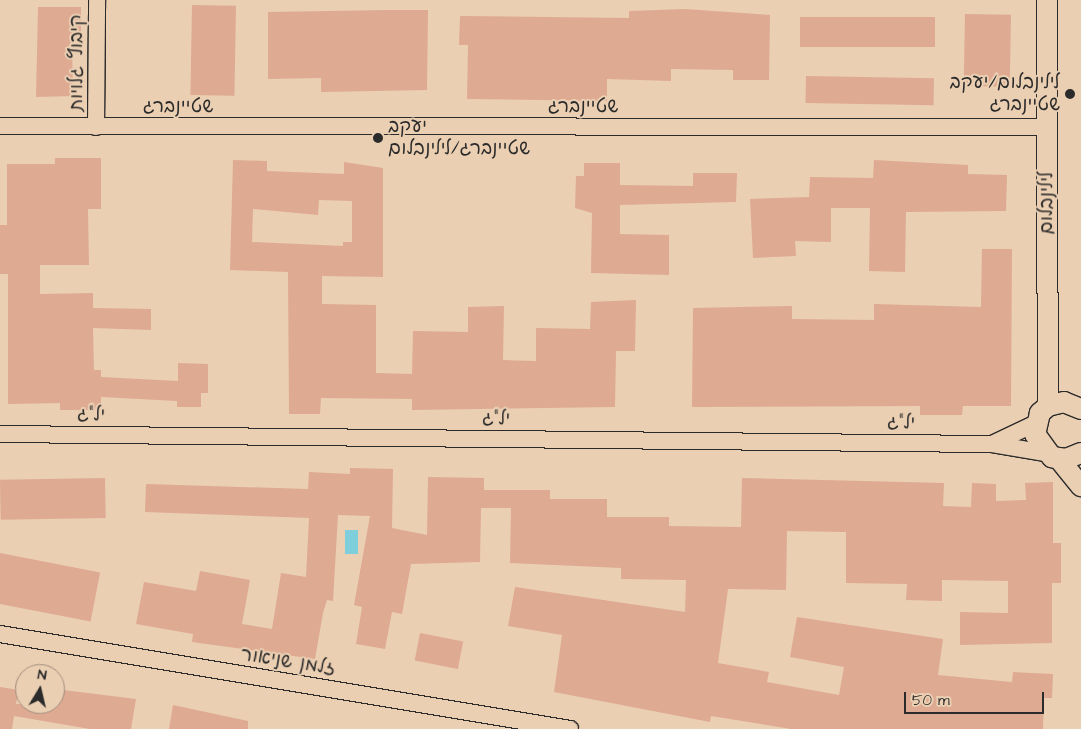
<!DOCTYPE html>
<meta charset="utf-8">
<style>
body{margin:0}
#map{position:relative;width:1081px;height:729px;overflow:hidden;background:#ebcfb2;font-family:"Architects Daughter","Playpen Sans Hebrew",sans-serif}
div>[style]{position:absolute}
.water>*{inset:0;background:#7fcedc;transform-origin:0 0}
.building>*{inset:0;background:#deaa92;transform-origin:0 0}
.roads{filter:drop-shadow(1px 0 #2b2b2b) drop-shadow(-1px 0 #2b2b2b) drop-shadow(0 1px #2b2b2b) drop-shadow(0 -1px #2b2b2b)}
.minor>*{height:16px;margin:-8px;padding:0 8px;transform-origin:8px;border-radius:8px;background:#ebcfb2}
.tertiary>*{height:20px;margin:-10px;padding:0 10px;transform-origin:10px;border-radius:10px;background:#ebcfb2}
.dots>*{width:14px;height:14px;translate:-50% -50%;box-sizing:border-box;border:2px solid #ebcfb2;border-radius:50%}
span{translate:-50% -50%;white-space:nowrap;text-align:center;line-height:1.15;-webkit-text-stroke:4px #ebcfb2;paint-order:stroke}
.street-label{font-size:19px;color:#2b2b2b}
.poi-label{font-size:19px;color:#2b2b2b}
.right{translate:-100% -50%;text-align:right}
.left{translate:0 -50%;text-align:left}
.north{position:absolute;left:15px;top:664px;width:50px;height:50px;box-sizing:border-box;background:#ebcfb2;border:1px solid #9e8d7c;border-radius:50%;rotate:9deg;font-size:14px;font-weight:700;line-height:20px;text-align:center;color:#2b2b2b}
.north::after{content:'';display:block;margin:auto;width:18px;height:22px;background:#2b2b2b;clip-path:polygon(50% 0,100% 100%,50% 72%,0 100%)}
.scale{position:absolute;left:904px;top:692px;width:140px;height:22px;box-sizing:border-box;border:2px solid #2b2b2b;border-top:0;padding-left:6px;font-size:15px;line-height:18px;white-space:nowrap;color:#2b2b2b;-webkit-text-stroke:4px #ebcfb2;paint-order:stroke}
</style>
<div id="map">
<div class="water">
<div style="left:345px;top:530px;width:13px;height:24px"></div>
</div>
<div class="building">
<div style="left:192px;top:5px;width:44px;height:90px;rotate:1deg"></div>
<div style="clip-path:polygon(38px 7px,81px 7px,81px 41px,72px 41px,73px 96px,36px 97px)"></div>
<div style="clip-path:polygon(685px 9px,770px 15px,769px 80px,733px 80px,733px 70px,671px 69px,671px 81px,607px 79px,607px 101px,467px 99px,468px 45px,459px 45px,460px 16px,629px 18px,629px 11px)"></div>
<div style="clip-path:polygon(388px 10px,428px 10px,427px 90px,321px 92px,321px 78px,268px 79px,268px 12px)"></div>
<div style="left:965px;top:14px;width:46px;height:72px;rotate:1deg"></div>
<div style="left:800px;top:17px;width:135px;height:30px"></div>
<div style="left:806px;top:76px;width:128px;height:27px;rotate:1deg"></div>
<div style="clip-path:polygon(55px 158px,101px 158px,101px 209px,88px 209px,89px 265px,40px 265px,40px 294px,93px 293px,93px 308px,151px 309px,151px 330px,93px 328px,94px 370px,101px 370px,101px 377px,178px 381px,178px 363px,208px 364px,208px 393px,201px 393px,201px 407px,177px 407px,177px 401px,101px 397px,101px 410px,60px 410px,60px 403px,8px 404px,8px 274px,0 274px,0 225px,7px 225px,7px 164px,55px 164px)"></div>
<div style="clip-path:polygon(evenodd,233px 160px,267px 161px,267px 171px,344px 174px,344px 162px,383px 168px,383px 277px,322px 276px,322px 304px,376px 305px,376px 373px,412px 374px,413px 331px,468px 332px,468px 307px,504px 306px,503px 360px,536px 361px,536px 328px,590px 329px,591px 302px,636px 300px,635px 351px,616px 351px,615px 407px,412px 410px,412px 399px,321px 398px,320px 414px,289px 414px,288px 272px,230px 270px,233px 160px,319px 200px,352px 201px,352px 242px,343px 242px,343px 246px,252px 242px,253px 209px,318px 215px,319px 200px)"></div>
<div style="clip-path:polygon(874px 160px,968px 165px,968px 174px,1007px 175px,1006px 211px,906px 212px,905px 272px,869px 271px,870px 208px,831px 208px,831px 242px,795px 241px,796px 256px,753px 258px,750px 199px,809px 197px,810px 177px,873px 178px)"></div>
<div style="clip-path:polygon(584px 163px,620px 163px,620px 185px,693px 186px,693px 173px,737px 173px,736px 202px,620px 205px,620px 234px,669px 235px,669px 275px,591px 273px,592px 213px,575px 208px,576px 176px,584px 176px)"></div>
<div style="clip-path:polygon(982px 249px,1012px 249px,1011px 406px,963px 406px,962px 415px,920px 415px,920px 406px,692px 407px,693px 308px,792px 306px,792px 319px,874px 320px,874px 304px,981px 307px)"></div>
<div style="clip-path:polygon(350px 468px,393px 469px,392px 528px,427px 535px,428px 477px,484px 478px,484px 490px,550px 490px,550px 499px,607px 499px,607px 517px,669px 517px,669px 526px,741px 527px,742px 478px,944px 483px,943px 506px,971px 507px,972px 483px,996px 484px,996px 501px,1026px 500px,1025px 483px,1053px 482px,1053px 543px,1061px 543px,1061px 583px,1052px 583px,1052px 643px,960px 645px,960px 612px,1008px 613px,1008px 581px,942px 580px,942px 601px,906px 600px,907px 584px,846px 583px,846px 532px,787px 531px,786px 590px,728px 589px,718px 663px,769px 672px,767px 682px,839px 695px,844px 667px,790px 657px,797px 617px,943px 639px,938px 675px,1012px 682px,1013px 672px,1053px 674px,1052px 698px,1044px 698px,1043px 729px,791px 729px,711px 716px,710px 722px,554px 692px,562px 635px,508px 626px,515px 587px,685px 612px,686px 580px,621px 579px,621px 568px,510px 563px,511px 508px,481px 508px,480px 562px,411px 564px,402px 614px,392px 612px,385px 649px,356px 644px,362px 607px,354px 605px,370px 516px,338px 515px,333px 601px,327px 600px,323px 613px,315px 659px,192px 642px,193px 634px,136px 624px,144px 582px,196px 591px,200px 571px,250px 580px,242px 624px,272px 629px,281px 573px,306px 577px,309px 518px,145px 512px,146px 484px,308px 489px,309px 472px,350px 474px)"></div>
<div style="left:105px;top:478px;width:40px;height:105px;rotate:89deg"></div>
<div style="left:0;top:553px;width:102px;height:50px;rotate:11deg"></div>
<div style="left:420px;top:633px;width:44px;height:28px;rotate:11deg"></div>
<div style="clip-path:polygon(0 687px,19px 690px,16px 704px,55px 704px,55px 689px,136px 699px,131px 729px,90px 729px,14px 716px,12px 729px,0 729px)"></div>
<div style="clip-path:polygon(173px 705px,248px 721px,248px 729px,169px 729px)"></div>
</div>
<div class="roads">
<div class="minor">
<div style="left:0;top:126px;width:1046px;rotate:0.05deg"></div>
<div style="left:96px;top:127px;width:127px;rotate:-89.5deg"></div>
<div style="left:0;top:434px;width:992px;rotate:0.58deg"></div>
<div style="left:992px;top:444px;width:54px;rotate:9.6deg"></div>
<div style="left:992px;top:444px;width:49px;rotate:-25.5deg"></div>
<div style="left:0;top:634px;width:578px;rotate:9.46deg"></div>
</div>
<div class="tertiary">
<div style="left:1047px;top:0;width:406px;rotate:89.9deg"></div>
<div style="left:1081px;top:409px;width:18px;rotate:-158deg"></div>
<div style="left:1064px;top:402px;width:16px;rotate:166deg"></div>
<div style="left:1048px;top:406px;width:11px;rotate:139deg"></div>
<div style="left:1040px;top:413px;width:22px;rotate:103deg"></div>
<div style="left:1035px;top:434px;width:29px;rotate:54deg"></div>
<div style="left:1052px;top:457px;width:14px;rotate:8deg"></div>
<div style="left:1066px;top:459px;width:16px;rotate:-22deg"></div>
<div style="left:1059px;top:459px;width:35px;rotate:51deg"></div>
</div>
</div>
<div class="dots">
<div style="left:1070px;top:94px;background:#2b2b2b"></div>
<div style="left:378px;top:138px;background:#2b2b2b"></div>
</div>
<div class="street-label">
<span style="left:77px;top:63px;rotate:-90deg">קיבוץ גלויות</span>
<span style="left:178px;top:107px">שטיינברג</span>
<span style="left:583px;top:107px">שטיינברג</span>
<span style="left:1047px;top:203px;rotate:-90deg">לילינבלום</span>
<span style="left:91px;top:415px;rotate:1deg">יל"ג</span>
<span style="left:496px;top:419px;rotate:1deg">יל"ג</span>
<span style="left:901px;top:423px;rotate:1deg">יל"ג</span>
<span style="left:288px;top:662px;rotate:9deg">זלמן שניאור</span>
</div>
<div class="poi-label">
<span class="right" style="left:1060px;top:94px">לילינבלום/יעקב<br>שטיינברג</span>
<span class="left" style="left:388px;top:138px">יעקב<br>שטיינברג/לילינבלום</span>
</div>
<div class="north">N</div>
<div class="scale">50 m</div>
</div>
